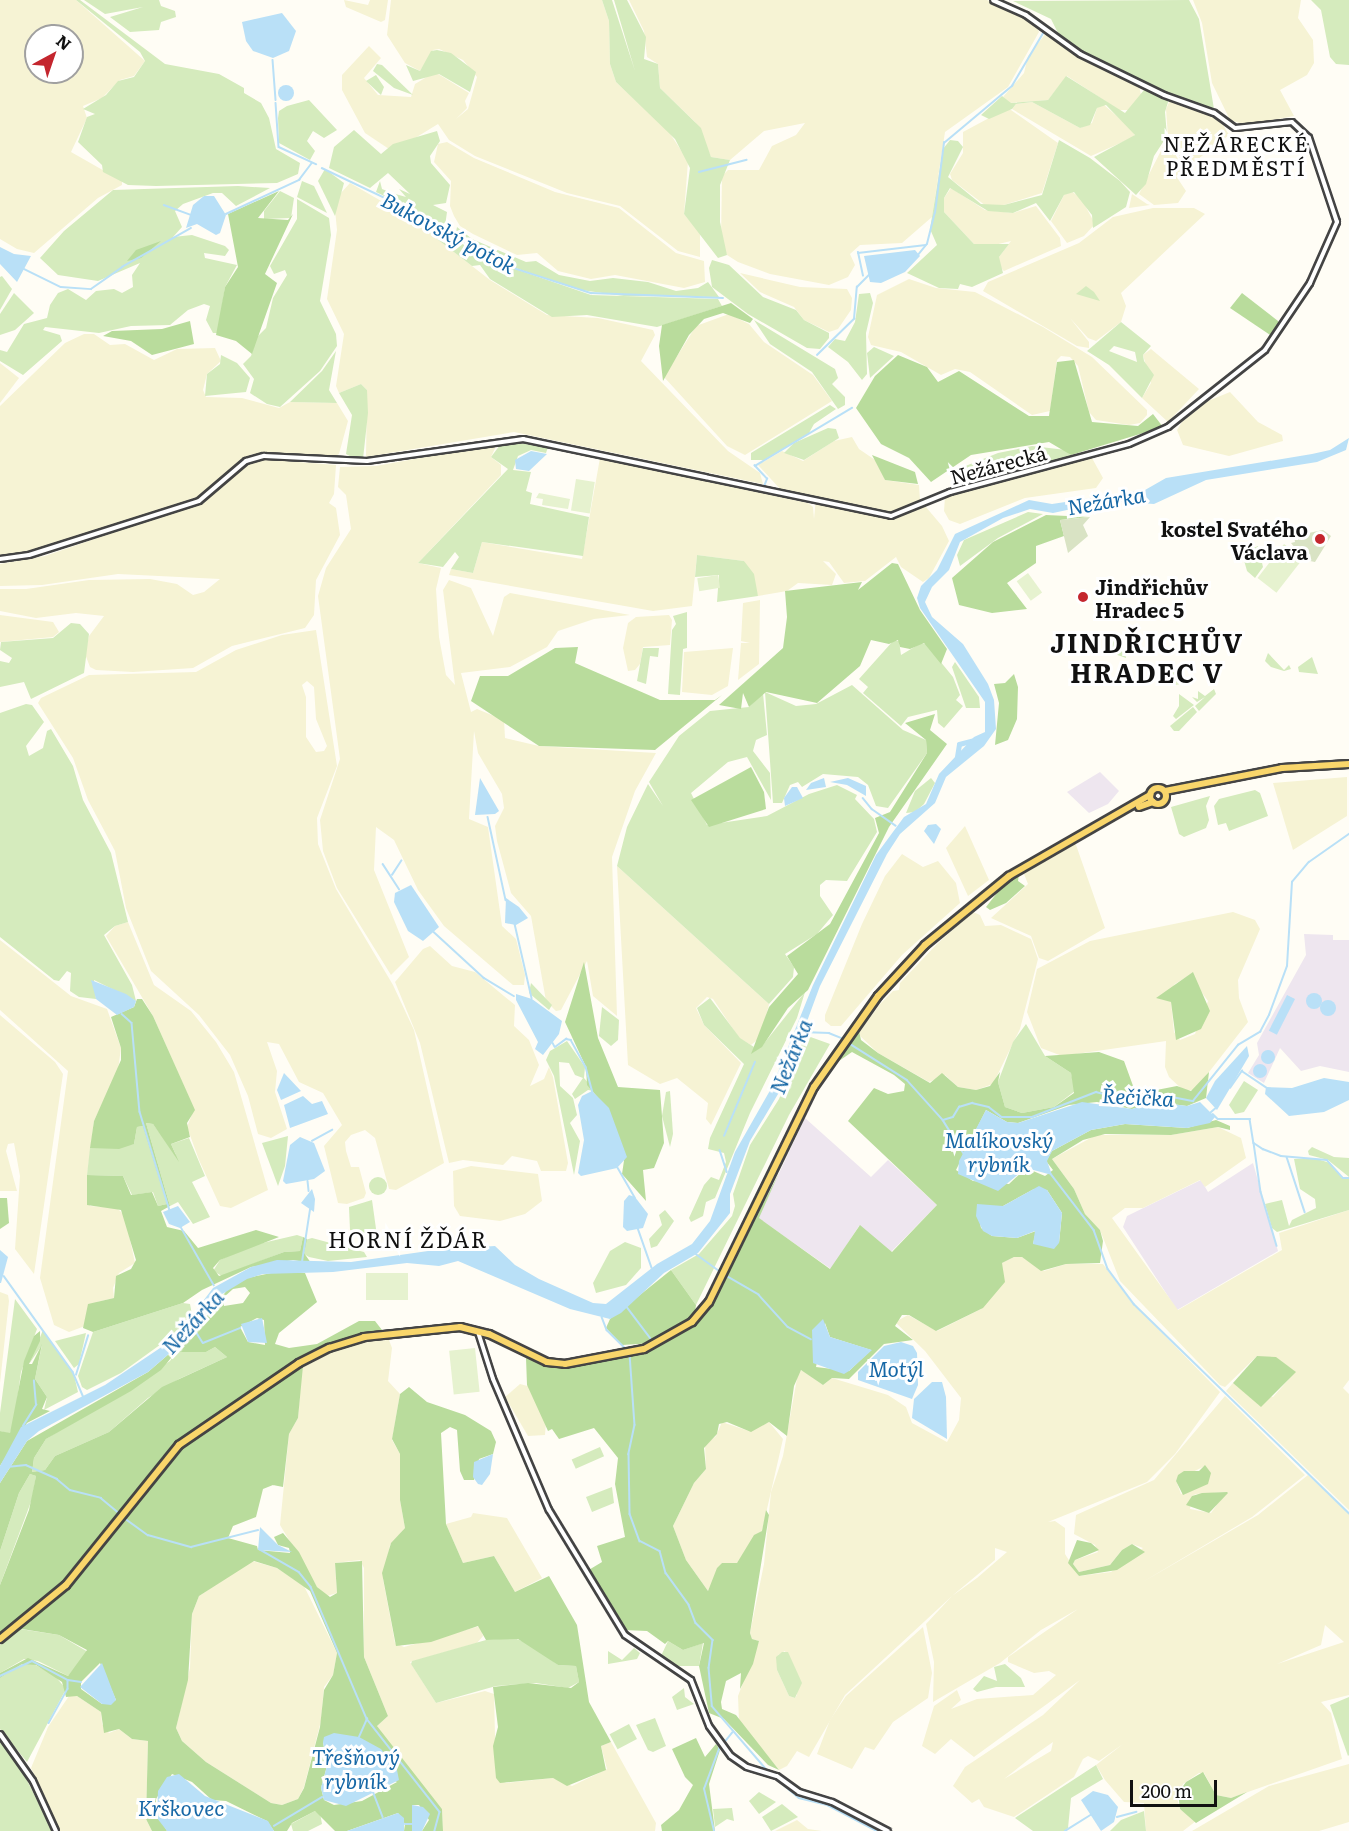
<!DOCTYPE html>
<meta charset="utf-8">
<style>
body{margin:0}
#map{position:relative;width:1349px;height:1831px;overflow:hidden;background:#fffdf5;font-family:Literata,serif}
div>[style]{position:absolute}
.industrial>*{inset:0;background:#eee6ef}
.farmland>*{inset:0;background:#f6f3d4}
.green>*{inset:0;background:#d5ebbd;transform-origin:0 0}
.round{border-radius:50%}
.forest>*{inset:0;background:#b9dc9c}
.cemetery>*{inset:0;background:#d9e3c4}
.pitch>*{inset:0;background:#e6f2cf;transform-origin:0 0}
.water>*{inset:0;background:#b9e0f7;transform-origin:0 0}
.stream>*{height:1.5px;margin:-0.75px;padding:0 0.75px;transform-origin:0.75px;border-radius:0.75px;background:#b9e0f7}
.river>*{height:5px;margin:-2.5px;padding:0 2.5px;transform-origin:2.5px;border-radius:2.5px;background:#b9e0f7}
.roads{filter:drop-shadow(2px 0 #444) drop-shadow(-2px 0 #444) drop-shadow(0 2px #444) drop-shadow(0 -2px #444)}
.minor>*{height:4px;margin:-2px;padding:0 2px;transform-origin:2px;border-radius:2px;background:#fff}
.major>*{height:6px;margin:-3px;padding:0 3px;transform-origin:3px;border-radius:3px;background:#f9d66b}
.major>.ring{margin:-3px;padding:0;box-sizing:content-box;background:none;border:6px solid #f9d66b;border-radius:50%}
.dots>*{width:16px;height:16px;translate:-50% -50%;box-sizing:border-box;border:3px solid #fff;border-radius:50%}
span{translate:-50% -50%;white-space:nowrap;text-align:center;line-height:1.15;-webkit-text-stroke:6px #fff;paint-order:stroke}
.street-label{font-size:20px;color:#111}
.poi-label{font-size:20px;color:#111;font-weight:700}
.right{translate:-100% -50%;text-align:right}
.left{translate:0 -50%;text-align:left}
.neighbourhood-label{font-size:21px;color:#111;letter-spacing:1.5px}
.water-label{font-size:21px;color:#1768a6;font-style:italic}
.quarter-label{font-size:22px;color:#111;letter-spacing:1.5px}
.district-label{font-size:26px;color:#111;font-weight:700;letter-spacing:1.5px}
.north{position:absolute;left:24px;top:24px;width:60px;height:60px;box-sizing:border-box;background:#fff;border:2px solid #a0a0a0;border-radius:50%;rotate:40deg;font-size:16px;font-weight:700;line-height:24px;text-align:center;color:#111}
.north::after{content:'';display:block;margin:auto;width:21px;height:27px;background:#c4262e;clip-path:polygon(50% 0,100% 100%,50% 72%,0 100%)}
.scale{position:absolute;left:1130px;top:1780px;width:87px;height:27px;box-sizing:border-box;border:3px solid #111;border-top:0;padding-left:8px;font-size:18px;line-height:21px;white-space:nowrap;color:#111;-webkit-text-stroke:4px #fff;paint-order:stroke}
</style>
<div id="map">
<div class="industrial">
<div style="clip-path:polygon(1100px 772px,1119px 791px,1108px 804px,1089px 813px,1067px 792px)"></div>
<div style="clip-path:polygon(1304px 934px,1333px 935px,1333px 940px,1349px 940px,1349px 1072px,1320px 1066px,1301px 1071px,1280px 1048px,1264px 1083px,1248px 1073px,1259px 1055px,1257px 1043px,1306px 955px)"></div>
<div style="clip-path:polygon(805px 1118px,871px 1177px,888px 1160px,937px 1205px,891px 1252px,859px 1226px,831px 1269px,758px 1218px)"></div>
<div style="clip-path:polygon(1253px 1163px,1278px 1251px,1177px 1310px,1123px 1227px,1127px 1216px,1201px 1180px,1208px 1192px)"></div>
</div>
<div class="farmland">
<div style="clip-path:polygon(evenodd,0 0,76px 0,145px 61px,134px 76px,120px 80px,102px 98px,83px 106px,87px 118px,71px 152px,122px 181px,122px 185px,98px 198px,34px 253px,17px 249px,0 239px,0 0,36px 36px,72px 36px,72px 72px,36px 72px,36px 36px)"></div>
<div style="clip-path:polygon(344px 0,368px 5px,370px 0,388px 0,385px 20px,381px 22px,346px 7px)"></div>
<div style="clip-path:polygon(391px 0,602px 0,609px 21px,610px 64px,616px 82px,669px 132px,688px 161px,684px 214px,700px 233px,700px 257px,678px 251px,620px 206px,567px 193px,475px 156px,449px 140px,438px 124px,407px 143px,389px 149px,365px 133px,342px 90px,342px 75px,369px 46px,381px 58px,364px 78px,378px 95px,411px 97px,415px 84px,435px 72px,469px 93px,465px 101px,467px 108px,456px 119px,468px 109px,477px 77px,463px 60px,439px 49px,433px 50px,420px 71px,405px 63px,387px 35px)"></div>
<div style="clip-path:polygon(629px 0,987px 0,1036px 24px,1039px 32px,1008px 87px,945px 132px,932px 217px,902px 243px,860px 245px,850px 254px,855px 265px,848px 277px,829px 285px,770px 274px,738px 262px,727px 255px,721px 240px,722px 176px,728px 170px,759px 170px,772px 146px,796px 135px,805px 123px,764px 131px,730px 160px,711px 157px,695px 122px,660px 88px,658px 64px,647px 57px,644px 31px)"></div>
<div style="clip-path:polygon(1193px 0,1301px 0,1298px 18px,1313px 40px,1314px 63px,1307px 75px,1280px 90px,1294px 116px,1246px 125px,1230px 120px,1212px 83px,1202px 23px)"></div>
<div style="clip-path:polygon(1046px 33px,1070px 50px,1139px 86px,1141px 95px,1131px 110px,1119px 110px,1067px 76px,1048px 100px,1010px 103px,1003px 97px,1024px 73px,1028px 56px)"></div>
<div style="clip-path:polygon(1170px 100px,1219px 118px,1229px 135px,1176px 176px,1186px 191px,1178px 203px,1154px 205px,1139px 194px,1168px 137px,1166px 109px)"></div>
<div style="clip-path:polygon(1032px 102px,1080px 128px,1092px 123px,1097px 108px,1103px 104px,1135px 132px,1134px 137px,1091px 156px,1012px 109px,1016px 104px)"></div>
<div style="clip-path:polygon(1004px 110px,1011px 110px,1058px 143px,1042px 193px,1004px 205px,986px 206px,952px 180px,950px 174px,963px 153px,963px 132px)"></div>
<div style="clip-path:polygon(447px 142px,474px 158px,555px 192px,619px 208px,676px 253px,704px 261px,705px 282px,684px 288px,615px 275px,591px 279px,558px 271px,537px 253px,517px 255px,473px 234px,460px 226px,454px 216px,450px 206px,451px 181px,434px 162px,438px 144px)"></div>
<div style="clip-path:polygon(350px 183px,409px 217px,490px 280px,547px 315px,598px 318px,653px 330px,655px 335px,641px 361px,728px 451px,760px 473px,763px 484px,514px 432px,366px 457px,367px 390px,361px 384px,339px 393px,336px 386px,344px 334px,327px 299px,337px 230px,335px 210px,340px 194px)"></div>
<div style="clip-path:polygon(951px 188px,985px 210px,1013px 213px,1036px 206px,1060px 238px,1061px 246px,1004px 271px,999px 266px,999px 257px,1011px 241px,986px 247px,974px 244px,944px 212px,944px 198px)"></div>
<div style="clip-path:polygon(1071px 191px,1081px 198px,1095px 224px,1084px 236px,1067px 243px,1051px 221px,1064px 195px)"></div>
<div style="clip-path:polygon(1132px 194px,1147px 204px,1150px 205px,1129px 208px)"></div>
<div style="clip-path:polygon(1153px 208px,1194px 208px,1205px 214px,1121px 293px,1126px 306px,1121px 322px,1096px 341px,1088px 338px,1070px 318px,1089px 342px,1089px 348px,1077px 346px,983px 291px,988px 282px,1079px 243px,1113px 217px)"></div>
<div style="clip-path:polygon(740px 273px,800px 287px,847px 289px,852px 298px,851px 310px,838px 329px,829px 332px,804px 320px,794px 307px,760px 292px)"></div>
<div style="clip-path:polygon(909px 279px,936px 288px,975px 292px,1043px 327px,1092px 357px,1147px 410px,1147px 415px,1140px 423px,1129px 425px,1096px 420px,1089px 412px,1078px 366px,1070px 357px,1061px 356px,1057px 360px,1050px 411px,1032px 415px,970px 372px,955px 369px,941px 375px,901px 352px,871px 345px,868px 337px,877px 295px)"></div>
<div style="clip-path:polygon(729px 314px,749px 324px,764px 342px,813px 375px,832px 401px,745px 455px,727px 446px,664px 377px,696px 326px)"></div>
<div style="clip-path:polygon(84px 334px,94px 334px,110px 345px,125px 344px,154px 360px,177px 349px,215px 348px,221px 361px,207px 374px,203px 390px,206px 397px,242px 398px,279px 408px,290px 402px,337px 403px,348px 421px,339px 454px,333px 457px,252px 454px,200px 496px,27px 554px,0 556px,0 406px,65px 343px)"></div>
<div style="clip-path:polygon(1151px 349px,1199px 389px,1168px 422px,1142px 398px,1151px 383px,1143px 355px)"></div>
<div style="clip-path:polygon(0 363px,19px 378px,0 403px)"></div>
<div style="clip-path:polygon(1230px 392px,1258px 422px,1282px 435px,1283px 441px,1229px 456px,1183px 445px,1177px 430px,1182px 422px,1208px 401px)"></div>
<div style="clip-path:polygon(852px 437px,859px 449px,878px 462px,885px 480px,919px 485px,920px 500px,942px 526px,949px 541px,929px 578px,923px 582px,901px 567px,896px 557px,865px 581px,844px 583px,829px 562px,823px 561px,836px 574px,832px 585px,798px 583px,787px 591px,758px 596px,744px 561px,697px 555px,692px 606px,653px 611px,449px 575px,451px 569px,473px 573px,482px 542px,582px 559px,600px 458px,808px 503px,813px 507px,814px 519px,816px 498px,781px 490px,758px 465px,782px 451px,803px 461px,834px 441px)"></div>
<div style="clip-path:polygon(497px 444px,491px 457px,501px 465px,501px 475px,418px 563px,441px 568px,436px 589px,439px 637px,446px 675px,455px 685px,443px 590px,449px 580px,471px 588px,493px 636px,504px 597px,510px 593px,630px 615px,594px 619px,558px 631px,547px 647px,510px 667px,461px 673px,471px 712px,477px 709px,504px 720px,505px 738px,539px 746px,656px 753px,635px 791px,612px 857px,617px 1016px,593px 996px,587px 961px,561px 1010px,556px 1011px,546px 1001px,531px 916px,511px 893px,497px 841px,495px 826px,504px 808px,502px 794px,478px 753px,474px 731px,469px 819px,488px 827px,502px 926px,516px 939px,525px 975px,524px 985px,513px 985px,444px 926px,418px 890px,394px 840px,376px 827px,374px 870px,409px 957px,391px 975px,337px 888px,323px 851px,320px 820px,340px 759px,318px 596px,326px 568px,351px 529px,346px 495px,338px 487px,340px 467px,376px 466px)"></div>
<div style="clip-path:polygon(1092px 458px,1103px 478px,1096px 488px,1025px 498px,960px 524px,949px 520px,944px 511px,945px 497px)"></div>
<div style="clip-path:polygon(260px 459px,336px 465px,334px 494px,329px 503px,336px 508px,340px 535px,316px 580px,314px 615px,305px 628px,232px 646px,193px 668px,133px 672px,96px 670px,90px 667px,85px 654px,89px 636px,104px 616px,76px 613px,36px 618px,0 611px,0 589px,26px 589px,89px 580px,150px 579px,177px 584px,193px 595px,204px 592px,220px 579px,118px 574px,42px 585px,0 586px,0 564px,45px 556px,199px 503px,248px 464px)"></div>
<div style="clip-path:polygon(760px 600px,759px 664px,738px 680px,741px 643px,750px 643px,741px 641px,743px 603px)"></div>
<div style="clip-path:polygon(0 615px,53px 622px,59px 632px,53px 637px,0 642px)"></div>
<div style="clip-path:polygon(669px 615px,672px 620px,670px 645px,643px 647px,640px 664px,635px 670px,628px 671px,623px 648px,628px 623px,636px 617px)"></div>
<div style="clip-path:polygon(evenodd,316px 630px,337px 766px,317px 818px,318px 844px,336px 889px,393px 985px,414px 1030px,444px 1163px,396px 1190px,389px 1189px,375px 1138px,365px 1130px,351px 1135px,345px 1142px,346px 1151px,351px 1167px,359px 1167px,366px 1193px,364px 1198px,347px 1204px,338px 1203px,324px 1146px,342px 1125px,323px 1093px,299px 1082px,279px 1044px,267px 1042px,277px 1071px,275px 1092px,287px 1129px,271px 1138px,258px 1134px,248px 1096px,230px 1055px,199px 1015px,151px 971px,126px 908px,115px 851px,88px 800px,73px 758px,38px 703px,41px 698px,89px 675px,196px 672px,236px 650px,282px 635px,316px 630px,307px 681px,314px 687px,316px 719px,327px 746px,324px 751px,316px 752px,306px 737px,306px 697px,302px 685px,307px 681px)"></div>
<div style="clip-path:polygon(733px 648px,728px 686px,712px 695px,682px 692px,684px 652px)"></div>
<div style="clip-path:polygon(1347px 777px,1347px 816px,1293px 850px,1273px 783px)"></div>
<div style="clip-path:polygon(965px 826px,989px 880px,968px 896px,946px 848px)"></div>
<div style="clip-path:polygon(1075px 842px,1105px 928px,1048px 961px,1039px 958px,1031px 936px,991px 918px,1028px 884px,1024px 874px)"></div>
<div style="clip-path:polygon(902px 854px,923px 867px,938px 861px,956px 883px,960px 903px,902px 955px,841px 1026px,831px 1026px,825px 1021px,825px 1015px,862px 924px,885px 876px)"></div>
<div style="clip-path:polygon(617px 866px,769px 1004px,761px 1037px,751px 1045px,739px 1038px,713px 999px,707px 997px,696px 1008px,704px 1025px,741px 1063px,711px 1125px,706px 1119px,708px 1103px,677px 1078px,660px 1084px,628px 1065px)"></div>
<div style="clip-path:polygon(973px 912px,980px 915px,985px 926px,1001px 925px,1031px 939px,1038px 959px,1020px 1029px,993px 1084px,976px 1090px,958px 1087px,945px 1075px,929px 1082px,878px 1053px,858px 1034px,880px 1004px,893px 991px,899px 990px,900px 983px,937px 944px)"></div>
<div style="clip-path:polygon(evenodd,1233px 912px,1255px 920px,1260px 929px,1238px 980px,1239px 998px,1248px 1022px,1195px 1090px,1183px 1090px,1169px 1077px,1165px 1067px,1166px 1041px,1062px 1056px,1041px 1048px,1027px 1012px,1037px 969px,1090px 941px,1233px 912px,1193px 973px,1197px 986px,1208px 1001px,1195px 1034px,1180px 1040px,1174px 1032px,1171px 1002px,1165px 998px,1175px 984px,1193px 973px)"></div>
<div style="clip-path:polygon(128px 922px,154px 985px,191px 1011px,216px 1042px,234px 1072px,268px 1190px,231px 1208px,220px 1206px,199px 1160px,187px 1127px,194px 1109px,153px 1016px,106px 936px,115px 926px)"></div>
<div style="clip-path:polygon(0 940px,71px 996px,107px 1009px,121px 1048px,118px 1070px,94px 1121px,87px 1176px,90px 1206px,117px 1208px,125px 1216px,135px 1263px,119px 1273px,113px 1288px,114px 1298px,97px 1302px,85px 1326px,69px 1332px,54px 1325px,40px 1278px,68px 1071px,0 1010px)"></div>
<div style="clip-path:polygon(430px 946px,452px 966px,475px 972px,515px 1005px,514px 1026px,529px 1040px,539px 1065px,530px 1086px,544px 1079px,549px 1067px,553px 1077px,568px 1163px,566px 1171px,541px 1171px,537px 1161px,512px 1156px,503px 1165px,463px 1160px,449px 1163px,420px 1043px,395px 982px,423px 949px)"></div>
<div style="clip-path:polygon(0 1015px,55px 1062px,63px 1074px,34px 1274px,15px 1249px,20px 1176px,14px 1143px,8px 1144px,6px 1151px,17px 1191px,0 1191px)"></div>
<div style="clip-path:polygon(1218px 1127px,1241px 1138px,1246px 1158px,1205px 1187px,1200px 1180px,1143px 1208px,1125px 1208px,1112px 1218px,1178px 1310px,1282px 1250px,1279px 1233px,1349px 1210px,1349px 1380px,1343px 1388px,1349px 1394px,1349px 1510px,1226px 1391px,1233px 1383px,1273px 1397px,1295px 1372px,1257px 1356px,1225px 1387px,1220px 1385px,1120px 1281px,1100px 1230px,1085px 1214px,1074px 1189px,1052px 1159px,1096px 1135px,1171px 1135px)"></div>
<div style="clip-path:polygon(471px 1166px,538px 1174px,542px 1201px,525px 1214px,500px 1221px,460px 1216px,454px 1206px,453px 1171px)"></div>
<div style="clip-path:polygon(evenodd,1014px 1257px,1022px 1257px,1044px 1271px,1066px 1264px,1103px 1264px,1130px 1300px,1220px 1392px,1175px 1454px,1147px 1482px,1048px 1522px,1055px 1521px,1065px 1528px,1065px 1554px,1079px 1576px,1111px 1572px,1143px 1548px,1132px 1544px,1122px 1550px,1110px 1565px,1079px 1572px,1073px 1564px,1075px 1560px,1098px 1552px,1095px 1545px,1074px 1534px,1076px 1515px,1154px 1480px,1225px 1396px,1305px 1475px,1252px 1517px,1141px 1583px,1258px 1515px,1308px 1475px,1349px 1514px,1349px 1695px,1321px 1702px,1331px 1713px,1342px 1759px,1231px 1798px,1216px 1795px,1204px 1773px,1199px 1773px,1183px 1784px,1177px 1798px,1180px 1809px,1196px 1821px,1183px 1831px,1146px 1831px,1144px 1803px,1124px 1802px,1105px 1780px,1096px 1765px,1123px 1744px,1099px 1761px,1088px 1756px,1083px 1759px,1074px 1777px,1014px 1817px,984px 1807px,979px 1799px,972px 1803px,953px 1786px,965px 1767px,1043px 1715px,1080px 1680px,974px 1757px,951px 1739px,935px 1754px,922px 1746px,934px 1706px,957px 1690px,961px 1700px,951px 1709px,977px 1699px,1033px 1695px,1056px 1675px,1049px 1671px,1034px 1673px,1008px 1662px,1008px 1657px,1078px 1609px,1041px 1630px,1000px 1663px,933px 1702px,934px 1662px,926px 1624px,952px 1596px,845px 1695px,809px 1757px,797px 1751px,787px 1766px,779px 1770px,739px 1722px,738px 1696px,759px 1641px,752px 1639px,750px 1633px,764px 1564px,771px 1492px,783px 1456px,798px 1373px,802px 1370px,823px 1385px,832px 1378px,888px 1395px,906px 1407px,912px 1423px,947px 1442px,959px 1420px,961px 1398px,925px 1351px,895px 1322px,908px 1315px,937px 1331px,981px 1309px,1002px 1285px,1002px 1263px,1014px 1257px,1205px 1466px,1200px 1487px,1181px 1494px,1176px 1480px,1205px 1466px,1014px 1257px,1226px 1492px,1211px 1513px,1190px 1509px,1192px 1496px,1196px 1494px,1226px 1492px,1014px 1257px,995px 1548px,1007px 1552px,977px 1578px,952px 1596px,995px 1560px,995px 1548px,1014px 1257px,1325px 1625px,1344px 1642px,1277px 1664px,1321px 1645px,1325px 1625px,1014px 1257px,785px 1651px,797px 1695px,795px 1698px,789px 1696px,777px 1670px,778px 1655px,785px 1651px,1014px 1257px,1053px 1742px,1051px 1751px,1004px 1779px,1033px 1756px,1053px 1742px)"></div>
<div style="clip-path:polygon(0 1292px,8px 1295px,9px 1301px,0 1383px)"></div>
<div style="clip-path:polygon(389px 1340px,392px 1348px,388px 1381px,400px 1394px,392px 1440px,400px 1454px,400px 1500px,405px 1528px,390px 1545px,383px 1579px,395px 1643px,404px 1647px,480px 1626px,483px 1636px,477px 1643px,410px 1662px,436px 1703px,485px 1691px,494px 1694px,496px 1778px,506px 1783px,553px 1778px,572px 1786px,607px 1769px,601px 1746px,611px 1742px,656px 1823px,655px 1831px,443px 1831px,442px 1809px,382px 1736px,377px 1726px,388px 1716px,364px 1657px,364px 1568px,360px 1560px,335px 1563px,337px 1593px,327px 1596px,317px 1587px,280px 1525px,289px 1434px,298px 1418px,302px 1367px,352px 1342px)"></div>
<div style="clip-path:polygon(520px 1384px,531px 1387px,546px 1422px,545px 1435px,528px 1436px,505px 1397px)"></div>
<div style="clip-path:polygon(722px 1422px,749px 1431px,769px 1422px,783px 1439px,762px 1531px,737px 1563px,722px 1563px,708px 1591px,686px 1560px,673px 1526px,694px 1483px,706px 1469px,705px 1445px,716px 1436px)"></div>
<div style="clip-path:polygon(473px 1513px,507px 1518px,542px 1578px,515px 1592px,494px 1556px,463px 1563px,446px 1524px,471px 1517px)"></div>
<div style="clip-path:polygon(252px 1561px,277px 1568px,304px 1586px,337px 1653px,333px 1675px,324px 1687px,321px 1721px,304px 1787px,298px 1799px,282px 1805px,271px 1803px,206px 1762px,182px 1741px,176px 1728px,190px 1668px,192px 1614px,199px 1596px)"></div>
<div style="clip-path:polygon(923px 1627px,932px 1673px,928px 1698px,893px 1722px,874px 1750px,865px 1747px,852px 1769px,817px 1754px,830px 1720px,846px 1696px)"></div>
<div style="clip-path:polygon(69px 1696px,77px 1696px,101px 1712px,102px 1724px,109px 1733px,119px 1729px,132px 1739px,148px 1741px,146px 1819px,152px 1831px,60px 1831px,31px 1768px,48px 1727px)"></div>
<div style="clip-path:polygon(1349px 1764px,1349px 1822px,1319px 1831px,1192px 1831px,1269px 1786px)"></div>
<div style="clip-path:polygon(797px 1820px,808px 1829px,822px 1831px,775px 1831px)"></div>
</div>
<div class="green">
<div style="clip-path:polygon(76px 0,80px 0,165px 64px,219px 74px,244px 88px,244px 93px,261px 103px,269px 118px,276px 149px,300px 163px,298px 174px,277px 183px,156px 186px,128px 185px,103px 172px,102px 165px,78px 142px,87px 117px,95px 114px,83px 109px,106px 95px,118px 81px,134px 77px,145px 61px,140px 52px)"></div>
<div style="clip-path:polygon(84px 0,159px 0,161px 6px,175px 11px,176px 17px,161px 22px,159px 30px,130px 32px,110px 17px,143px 7px,105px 14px)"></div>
<div style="clip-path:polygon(602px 0,612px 0,635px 71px,614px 0,627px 0,646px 37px,644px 59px,658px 64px,660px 88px,701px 128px,711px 157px,730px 160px,720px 185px,720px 222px,727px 255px,718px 258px,684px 214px,690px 168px,675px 139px,616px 82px,610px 64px,609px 21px)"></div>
<div style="clip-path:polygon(1189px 0,1199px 19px,1214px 109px,1159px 89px,1075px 47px,1058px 33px,1051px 19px,1013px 1px)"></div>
<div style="clip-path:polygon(1311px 0,1349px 0,1349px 65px,1336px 64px,1330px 57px,1321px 10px)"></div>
<div style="clip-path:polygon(437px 50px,451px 53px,476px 72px,470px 92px,439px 74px,413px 81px,406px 65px,420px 71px,431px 51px)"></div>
<div style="clip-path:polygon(377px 64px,382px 65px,413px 95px,394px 88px,373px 71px)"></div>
<div style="clip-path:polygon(376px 75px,384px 87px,381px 95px,366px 81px)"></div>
<div style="clip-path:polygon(1066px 76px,1125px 113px,1144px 90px,1169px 99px,1165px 112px,1167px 136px,1154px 156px,1146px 184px,1136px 195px,1094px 157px,1135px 135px,1106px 105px,1097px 108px,1090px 125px,1080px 128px,1032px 102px,1016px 104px,1012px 109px,989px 119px,981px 115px,1002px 96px,1011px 103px,1048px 100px)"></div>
<div style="clip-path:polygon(309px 100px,337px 130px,324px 138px,313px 131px,307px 141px,315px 151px,310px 160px,279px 143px,278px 118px,279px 111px,287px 106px)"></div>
<div style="clip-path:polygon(354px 130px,381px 154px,393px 144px,437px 131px,440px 141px,430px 156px,431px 163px,450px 185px,446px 203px,433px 205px,447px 212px,445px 226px,376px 192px,380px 181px,382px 189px,392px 193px,406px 197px,399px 189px,410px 194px,388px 173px,370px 188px,329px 168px,334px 147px)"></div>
<div style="clip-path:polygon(950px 140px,958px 141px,963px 147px,948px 177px,981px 204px,1004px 205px,1042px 195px,1059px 140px,1090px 158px,1120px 181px,1130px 192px,1126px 207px,1093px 228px,1092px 215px,1074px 192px,1064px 195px,1050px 221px,1036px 203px,1013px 213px,988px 211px,950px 188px,944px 198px,944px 212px,974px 244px,1009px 244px,999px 257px,1003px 273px,972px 287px,960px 284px,958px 289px,939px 288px,907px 273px,937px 245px,930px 229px,943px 149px)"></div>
<div style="clip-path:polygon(325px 169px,344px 183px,335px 216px,318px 181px)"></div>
<div style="clip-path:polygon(302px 181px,314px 186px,327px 213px,297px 197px)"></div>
<div style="clip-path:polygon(238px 186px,270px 188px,236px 206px,222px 193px,213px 193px,183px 204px,175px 211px,182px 227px,173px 237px,192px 235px,225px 246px,229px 250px,225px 256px,204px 253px,205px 258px,237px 265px,225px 287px,218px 333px,213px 333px,206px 320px,210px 306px,204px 304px,188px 310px,170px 325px,131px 326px,99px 333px,45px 327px,43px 330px,60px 335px,62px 341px,23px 375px,0 361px,0 350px,7px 352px,24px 324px,47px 318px,50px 305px,58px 293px,68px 289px,86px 300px,96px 291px,114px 289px,122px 293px,133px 287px,132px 275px,140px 263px,98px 281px,58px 275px,40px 258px,64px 231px,113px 190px)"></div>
<div style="clip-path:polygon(280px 191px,294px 198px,291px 218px,264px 219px,264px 211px)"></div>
<div style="clip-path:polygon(297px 199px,329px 218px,331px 235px,320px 301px,336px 334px,337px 346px,320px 371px,280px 407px,267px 404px,250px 393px,254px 379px,243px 364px,251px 356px,257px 337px,266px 328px,273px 298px,287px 275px,285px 270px,274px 274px,270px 266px,297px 219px)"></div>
<div style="clip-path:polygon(393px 205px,416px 214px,486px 259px,591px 295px,718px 299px,722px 306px,657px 327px,587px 315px,552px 317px,490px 279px,480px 265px,472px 266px)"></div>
<div style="clip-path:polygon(457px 227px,472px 239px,526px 262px,536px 261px,559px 275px,590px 281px,613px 278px,648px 282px,676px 291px,698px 288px,708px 282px,719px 297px,624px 296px,581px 290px,489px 259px,455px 237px)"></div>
<div style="clip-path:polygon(712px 260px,729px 265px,763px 297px,796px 310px,804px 320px,829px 333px,829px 338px,820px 349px,807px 348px,748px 314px,712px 287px,709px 268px)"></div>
<div style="clip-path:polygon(2px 276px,12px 289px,0 310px,0 277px)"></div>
<div style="clip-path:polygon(1086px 286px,1094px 292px,1100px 301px,1076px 294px)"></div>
<div style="clip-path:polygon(14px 293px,34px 313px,15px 330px,0 335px,0 314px)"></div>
<div style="clip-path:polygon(870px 293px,873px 303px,866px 333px,867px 374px,862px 380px,848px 362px,828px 347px,835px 339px,845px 341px,855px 322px,859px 294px)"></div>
<div style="clip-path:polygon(754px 320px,835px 369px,838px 378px,832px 384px,845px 397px,845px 405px,838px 409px,812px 372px,770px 344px)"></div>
<div style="clip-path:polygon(evenodd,1121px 322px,1151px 346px,1143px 355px,1144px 361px,1154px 375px,1142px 398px,1109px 365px,1087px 351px,1121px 322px,1114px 346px,1135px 352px,1137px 362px,1109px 351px,1114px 346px)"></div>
<div style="clip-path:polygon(874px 347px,894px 356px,870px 378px,867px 353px)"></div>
<div style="clip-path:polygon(336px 351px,329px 390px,337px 403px,290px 402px,322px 371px)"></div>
<div style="clip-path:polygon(221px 355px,237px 363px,250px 378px,246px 392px,205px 396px,207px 374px,220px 364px)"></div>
<div style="clip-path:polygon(361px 384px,367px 390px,368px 413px,363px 459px,355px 459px,346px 454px,352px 415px,339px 393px)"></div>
<div style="clip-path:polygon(830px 405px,836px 409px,814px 424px,809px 433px,764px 460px,751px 460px,751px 453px)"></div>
<div style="clip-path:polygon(828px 428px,836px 429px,839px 438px,804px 460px,784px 453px,794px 443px)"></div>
<div style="clip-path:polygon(503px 441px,548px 447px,546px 453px,531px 450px,518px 456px,513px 470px,531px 472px,526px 491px,532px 493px,530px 504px,589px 517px,583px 556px,482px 542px,473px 573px,451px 569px,459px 557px,455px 552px,443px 567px,418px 563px,508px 469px,491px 457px)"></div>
<div style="clip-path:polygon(1032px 446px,1066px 450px,1071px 456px,993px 479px,965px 480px,963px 467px,998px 453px)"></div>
<div style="clip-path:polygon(1028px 512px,1043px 514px,998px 538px,960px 566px,957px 555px,964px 540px)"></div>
<div style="clip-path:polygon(1258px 546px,1263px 567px,1255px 578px,1247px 571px,1242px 553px)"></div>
<div style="clip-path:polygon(697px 555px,744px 561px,754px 574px,758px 596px,717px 602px,719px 575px,695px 577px)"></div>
<div style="clip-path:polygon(687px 612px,687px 648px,683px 649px,680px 695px,668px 694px,672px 630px,676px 624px,673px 616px)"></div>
<div style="clip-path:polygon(71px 623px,80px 624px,89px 634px,84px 673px,31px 699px,24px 682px,0 687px,0 661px,9px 663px,12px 658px,0 650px,1px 642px,53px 638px)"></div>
<div style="clip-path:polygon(1114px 640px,1126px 657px,1126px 658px,1109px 652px)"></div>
<div style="clip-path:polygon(893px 641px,899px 641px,901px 655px,921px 643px,926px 644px,953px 677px,960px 695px,956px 700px,963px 706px,944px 728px,938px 723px,937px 710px,908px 717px,901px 726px,863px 693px,868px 687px,859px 679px)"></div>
<div style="clip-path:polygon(643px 648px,659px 648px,658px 657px,650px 656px,646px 684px,637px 681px)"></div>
<div style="clip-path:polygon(1268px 653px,1284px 670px,1289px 665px,1291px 669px,1284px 671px,1271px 667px,1265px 661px)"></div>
<div style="clip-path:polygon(1312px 657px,1318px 674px,1299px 672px,1298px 667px)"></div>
<div style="clip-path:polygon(955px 662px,979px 697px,980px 708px,966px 708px,952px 667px)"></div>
<div style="clip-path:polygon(852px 685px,903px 730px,926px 740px,927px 753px,915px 770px,888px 808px,876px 806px,868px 785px,858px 777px,823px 774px,802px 787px,798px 782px,790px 785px,782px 803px,773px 803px,765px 692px,796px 706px,816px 704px)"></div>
<div style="clip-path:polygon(1214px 689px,1216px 694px,1199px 711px,1195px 706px,1205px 697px,1197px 702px,1192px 697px,1198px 699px,1198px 691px,1205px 696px)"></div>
<div style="clip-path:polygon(763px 693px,767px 735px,756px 740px,753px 751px,770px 773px,771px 800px,747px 757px,728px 762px,691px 793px,707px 825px,767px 816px,809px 794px,837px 785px,857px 795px,855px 799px,874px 819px,877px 832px,847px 881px,826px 880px,820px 885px,820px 896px,833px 915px,817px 934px,785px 954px,794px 967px,793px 977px,769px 1004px,617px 866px,627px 827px,648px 784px,663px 806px,649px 782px,679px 736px,710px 711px,749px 707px)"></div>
<div style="clip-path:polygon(1179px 694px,1194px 705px,1176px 719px,1173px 716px,1179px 706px)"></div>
<div style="clip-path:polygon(26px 704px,32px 705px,44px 722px,26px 746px,29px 756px,43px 748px,47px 731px,51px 729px,73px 766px,83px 800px,111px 853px,128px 922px,115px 926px,104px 935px,132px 985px,136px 1001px,94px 980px,96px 999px,79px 997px,70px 991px,71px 973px,67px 971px,59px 981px,54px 980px,0 937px,0 713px)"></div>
<div style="clip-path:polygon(1193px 707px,1197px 712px,1179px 731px,1174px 731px,1170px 726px)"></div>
<div style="clip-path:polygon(931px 778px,935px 783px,924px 804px,915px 812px,906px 813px,915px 791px)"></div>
<div style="clip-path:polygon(1255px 790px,1260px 793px,1268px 816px,1229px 831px,1226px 823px,1218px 825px,1214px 806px,1219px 799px)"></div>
<div style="clip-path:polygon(1210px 796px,1206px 806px,1209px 820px,1206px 828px,1184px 837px,1179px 834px,1171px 807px)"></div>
<div style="clip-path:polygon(531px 983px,552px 1005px,549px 1010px,529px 993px)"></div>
<div style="clip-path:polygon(805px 992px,797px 1018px,750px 1113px,715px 1198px,706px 1202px,703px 1216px,691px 1222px,689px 1218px,704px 1185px,711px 1177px,719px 1180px,726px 1162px,724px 1153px,708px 1149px,710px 1138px,744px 1064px,704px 1025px,697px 1008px,710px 998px,740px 1038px,754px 1047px,752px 1053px,762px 1046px)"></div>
<div style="clip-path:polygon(602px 1007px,619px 1020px,618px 1040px,611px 1046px,599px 1036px)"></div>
<div style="clip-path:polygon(1026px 1024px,1045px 1056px,1071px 1073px,1075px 1091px,1054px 1107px,1022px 1113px,1005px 1107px,998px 1082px,1013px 1042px)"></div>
<div style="clip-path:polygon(805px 1035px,830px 1044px,789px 1115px,696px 1305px,671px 1270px,699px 1254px,732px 1216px,735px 1206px,733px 1194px,750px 1145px,779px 1099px)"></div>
<div style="clip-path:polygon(567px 1041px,585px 1067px,584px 1078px,595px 1091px,588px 1090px,575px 1099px,572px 1094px,583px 1078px,575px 1075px,569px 1063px,559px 1062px,560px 1086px,573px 1098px,577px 1115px,570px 1123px,580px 1141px,574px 1175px,554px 1076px,546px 1060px,550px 1051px)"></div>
<div style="clip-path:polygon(1244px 1081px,1258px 1090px,1244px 1112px,1235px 1114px,1229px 1105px)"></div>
<div style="clip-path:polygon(670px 1091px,673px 1134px,670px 1147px,662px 1116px,666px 1092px)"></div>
<div style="clip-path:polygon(146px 1123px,153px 1124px,176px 1155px,171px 1144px,189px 1138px,205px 1176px,192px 1182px,210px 1217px,193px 1224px,178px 1202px,170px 1206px)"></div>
<div style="clip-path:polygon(143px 1126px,144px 1127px,167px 1204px,158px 1206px,153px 1192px,132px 1195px,123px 1176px,87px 1175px,90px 1148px,134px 1144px,137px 1127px)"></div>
<div style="clip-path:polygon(288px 1136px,285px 1166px,278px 1186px,262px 1143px)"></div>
<div style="clip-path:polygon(1312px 1147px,1334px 1157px,1349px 1158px,1349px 1177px,1328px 1160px,1309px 1155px,1308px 1151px)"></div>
<div style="clip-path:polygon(1314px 1158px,1330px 1163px,1342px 1178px,1349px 1179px,1349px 1210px,1277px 1232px,1272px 1228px,1265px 1204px,1282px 1200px,1289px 1226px,1292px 1220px,1316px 1208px,1315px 1199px,1300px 1189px,1294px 1159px)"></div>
<div class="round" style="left:369px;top:1177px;width:18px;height:18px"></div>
<div style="clip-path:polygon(372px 1200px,377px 1236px,350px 1230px,349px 1207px)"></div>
<div style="clip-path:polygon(665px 1210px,674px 1221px,657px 1246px,651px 1248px,649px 1239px,662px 1225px,659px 1215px)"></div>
<div style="clip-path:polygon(297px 1235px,303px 1237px,300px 1251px,284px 1252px,222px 1276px,213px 1271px,220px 1260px,250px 1246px)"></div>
<div style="clip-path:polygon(312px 1238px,364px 1252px,367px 1257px,328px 1261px,309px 1257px,304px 1254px,305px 1240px)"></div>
<div style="clip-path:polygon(625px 1242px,641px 1248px,641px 1268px,626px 1285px,596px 1293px,593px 1283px,610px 1251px)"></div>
<div style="clip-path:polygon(15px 1299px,37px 1329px,21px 1372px,14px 1422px,10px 1433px,7px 1433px,0 1431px,0 1413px)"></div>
<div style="clip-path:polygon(183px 1303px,190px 1304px,192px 1315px,175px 1334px,121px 1373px,87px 1390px,82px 1387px,78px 1376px,93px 1332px)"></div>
<div style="clip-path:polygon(43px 1330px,74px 1375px,78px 1392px,44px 1410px,47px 1397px,35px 1379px,42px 1345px,29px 1364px)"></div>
<div style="clip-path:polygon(86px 1333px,79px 1364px,74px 1368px,55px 1341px)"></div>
<div style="clip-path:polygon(215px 1347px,227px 1357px,179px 1379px,148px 1398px,109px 1432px,55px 1456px,45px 1470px,32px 1472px,34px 1458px,46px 1439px,170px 1361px,176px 1352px,206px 1352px)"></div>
<div style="left:600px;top:1447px;width:10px;height:31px;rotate:66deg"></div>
<div style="clip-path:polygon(30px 1474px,36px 1476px,32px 1499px,0 1585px,0 1551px,19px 1493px)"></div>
<div style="clip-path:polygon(612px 1487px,614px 1503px,592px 1512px,586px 1497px)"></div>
<div style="clip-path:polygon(20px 1629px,59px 1635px,88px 1652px,68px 1676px,38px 1661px,24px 1659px,0 1673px,0 1645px)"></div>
<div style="clip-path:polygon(514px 1638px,530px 1644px,558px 1665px,576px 1666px,579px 1682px,568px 1688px,536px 1683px,496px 1686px,436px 1703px,411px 1664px,412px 1661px,486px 1640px)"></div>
<div style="clip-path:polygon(668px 1641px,683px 1650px,703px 1643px,699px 1666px,676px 1666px,661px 1656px)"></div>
<div style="clip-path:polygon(634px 1648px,640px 1653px,637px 1659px,608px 1664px,608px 1651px,622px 1660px)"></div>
<div style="clip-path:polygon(782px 1652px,788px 1652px,802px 1683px,795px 1698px,789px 1696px,777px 1670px,776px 1657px)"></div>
<div style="clip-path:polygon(32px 1663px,55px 1676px,66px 1689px,27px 1762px,0 1729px,0 1678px,22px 1664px)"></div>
<div style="clip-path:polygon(1005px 1664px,1021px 1678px,1025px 1687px,996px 1687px,977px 1692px,973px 1689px,984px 1676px,997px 1681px,994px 1667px)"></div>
<div style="clip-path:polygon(684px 1688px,685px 1697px,694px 1704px,677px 1710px,672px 1697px)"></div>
<div style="clip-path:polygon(1349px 1697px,1349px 1755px,1348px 1756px,1330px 1705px)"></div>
<div style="clip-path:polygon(655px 1718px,666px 1746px,653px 1752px,648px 1750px,636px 1725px)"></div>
<div style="left:629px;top:1724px;width:17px;height:22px;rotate:62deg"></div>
<div style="clip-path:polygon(0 1740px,22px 1770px,52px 1831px,0 1831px)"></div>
<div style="clip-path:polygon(1096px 1765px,1103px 1779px,1071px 1798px,1068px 1828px,1064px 1831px,1033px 1831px,1015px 1818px)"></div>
<div style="clip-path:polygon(759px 1792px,776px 1802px,759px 1814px,749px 1801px)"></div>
<div style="clip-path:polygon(782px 1804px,798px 1817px,771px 1831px,762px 1817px)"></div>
<div style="clip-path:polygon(732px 1808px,734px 1821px,727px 1819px,715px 1827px,713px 1809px)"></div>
<div style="clip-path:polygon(315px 1811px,320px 1813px,322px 1824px,308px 1831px,293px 1831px,291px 1824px)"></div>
<div style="clip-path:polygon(1144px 1811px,1146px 1831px,1110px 1831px,1121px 1820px)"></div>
</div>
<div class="forest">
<div style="clip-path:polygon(279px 191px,258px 218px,288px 220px,293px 214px,265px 274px,277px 283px,252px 354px,236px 341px,216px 335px,225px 287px,238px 267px,228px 214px)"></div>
<div style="clip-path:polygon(161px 241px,141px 258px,127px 261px,136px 250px)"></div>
<div style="clip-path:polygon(1242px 293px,1278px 321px,1281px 327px,1273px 337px,1230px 308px)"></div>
<div style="clip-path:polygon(731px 303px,753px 319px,750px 323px,723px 313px,704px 319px,689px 335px,663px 381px,659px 346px,662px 325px)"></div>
<div style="clip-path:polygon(190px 321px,194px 344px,152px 355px,131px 341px,103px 336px,112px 331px,162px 329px)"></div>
<div style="clip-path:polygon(898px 355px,927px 367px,938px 382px,959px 371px,1029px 416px,1049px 416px,1057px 362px,1074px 360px,1092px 422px,1138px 426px,1153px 414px,1163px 427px,1071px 455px,1049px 442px,971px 455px,931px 482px,909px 458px,881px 444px,856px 408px,875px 376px)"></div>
<div style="clip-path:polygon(872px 455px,915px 472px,918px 484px,885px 480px)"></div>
<div style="clip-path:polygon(1046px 515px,1089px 517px,1060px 520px,1064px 536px,1036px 546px,1036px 563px,1007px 583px,1027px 609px,992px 613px,959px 605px,952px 578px,993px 542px)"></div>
<div style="clip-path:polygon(892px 563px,898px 564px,920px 610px,947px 649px,941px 664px,924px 643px,910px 649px,900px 647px,898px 640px,889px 644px,871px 640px,860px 666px,817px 703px,766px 692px,749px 707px,743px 693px,741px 709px,719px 705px,783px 648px,787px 617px,785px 591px,862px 582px,858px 590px)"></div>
<div style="clip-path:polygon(578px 647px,575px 663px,660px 700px,715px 700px,722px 695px,655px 750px,539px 746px,471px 701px,480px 676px,508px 676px,555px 648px)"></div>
<div style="clip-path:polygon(1014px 674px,1018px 687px,1017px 719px,1008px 740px,995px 745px,999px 703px,994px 684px,1005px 683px)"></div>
<div style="clip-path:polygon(935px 714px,930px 730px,947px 744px,889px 827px,808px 990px,788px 1008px,762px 1047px,751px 1054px,769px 1007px,798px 974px,787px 956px,830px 924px,879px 833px,875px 818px,890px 812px,927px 753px,926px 740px,905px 723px)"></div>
<div style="clip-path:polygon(751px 767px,764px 792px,766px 809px,709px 827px,691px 800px)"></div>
<div style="clip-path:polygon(1019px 874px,1018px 881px,1025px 886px,1006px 903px,990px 910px,986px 907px,1001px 888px)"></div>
<div style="clip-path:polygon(584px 962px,598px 1038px,618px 1087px,660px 1090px,664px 1143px,654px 1168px,643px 1170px,646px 1201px,622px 1174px,625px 1154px,606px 1107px,587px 1085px,586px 1067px,565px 1022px)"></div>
<div style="clip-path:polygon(1193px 972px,1210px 1011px,1201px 1029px,1176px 1040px,1171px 1002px,1156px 998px)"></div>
<div style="clip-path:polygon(137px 999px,142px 999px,153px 1016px,195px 1110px,187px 1123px,190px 1137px,171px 1144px,179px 1162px,153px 1124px,146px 1123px,170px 1206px,161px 1211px,167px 1227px,184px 1231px,198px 1248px,256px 1230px,279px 1237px,220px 1260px,213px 1268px,219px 1276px,284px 1252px,300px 1251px,303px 1237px,307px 1239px,304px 1253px,311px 1263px,293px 1260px,251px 1267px,202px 1290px,183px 1303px,93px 1332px,83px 1328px,88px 1304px,114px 1298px,116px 1276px,131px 1269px,136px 1260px,121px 1210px,87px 1205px,87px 1175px,123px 1176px,131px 1195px,152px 1192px,158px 1206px,167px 1204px,143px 1126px,137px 1127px,134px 1144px,119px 1149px,90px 1148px,94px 1121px,121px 1060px,121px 1048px,111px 1017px,134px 1007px)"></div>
<div style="clip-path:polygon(evenodd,859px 1031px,861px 1040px,878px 1053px,930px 1083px,942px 1073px,958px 1087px,976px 1090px,990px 1086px,1000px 1072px,998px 1082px,1005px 1107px,1022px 1113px,1054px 1107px,1074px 1093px,1071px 1073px,1045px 1056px,1099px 1052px,1124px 1061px,1136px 1094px,1177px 1086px,1191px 1091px,1209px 1072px,1206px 1098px,1187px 1106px,1156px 1102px,1132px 1109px,1097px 1102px,1069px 1105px,1018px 1123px,1007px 1122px,986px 1110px,956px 1170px,973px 1181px,1009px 1184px,1026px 1168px,1045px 1176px,1053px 1170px,1046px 1161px,1052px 1151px,1091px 1130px,1125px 1124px,1187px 1128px,1216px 1120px,1230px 1126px,1230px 1130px,1218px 1127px,1171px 1135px,1105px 1134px,1083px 1140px,1052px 1159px,1074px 1189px,1085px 1214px,1100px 1230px,1103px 1241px,1100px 1263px,1066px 1264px,1041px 1271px,1022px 1257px,1014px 1257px,1002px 1263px,1005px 1282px,983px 1308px,936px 1331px,909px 1315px,902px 1315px,895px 1326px,913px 1340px,884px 1344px,849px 1379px,832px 1378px,823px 1385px,801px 1370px,794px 1386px,787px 1436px,769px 1422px,751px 1432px,727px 1422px,719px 1424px,717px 1434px,704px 1448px,706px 1469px,694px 1483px,673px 1526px,686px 1560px,708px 1591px,717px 1568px,722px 1563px,737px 1563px,754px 1535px,762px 1531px,766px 1510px,769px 1515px,750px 1633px,752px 1639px,759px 1641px,753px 1664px,740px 1689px,741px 1673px,726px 1681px,721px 1702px,722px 1709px,736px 1715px,779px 1770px,768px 1765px,724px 1719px,709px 1713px,699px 1666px,704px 1643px,683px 1650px,668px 1641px,665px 1644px,647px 1631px,624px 1630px,587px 1571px,602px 1562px,597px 1546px,625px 1537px,615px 1484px,618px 1458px,594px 1428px,559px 1439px,552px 1429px,548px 1431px,527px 1385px,526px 1358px,558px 1367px,645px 1352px,693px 1326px,711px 1305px,779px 1173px,759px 1218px,830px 1269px,860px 1225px,892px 1252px,937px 1205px,848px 1121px,874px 1088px,888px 1094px,904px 1091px,905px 1084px,894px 1075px,852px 1052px,836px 1063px,859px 1031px,1034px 1189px,1047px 1190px,1062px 1213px,1059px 1243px,1033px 1244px,1036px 1231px,1017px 1238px,992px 1236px,981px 1228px,977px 1209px,1003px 1206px,1034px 1189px,859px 1031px,825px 1323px,830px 1337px,871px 1350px,849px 1371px,816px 1367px,825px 1323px)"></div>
<div style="clip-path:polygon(0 1198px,7px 1198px,9px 1223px,0 1229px)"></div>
<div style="clip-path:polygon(671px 1270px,696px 1305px,695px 1312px,674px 1332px,654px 1343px,622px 1345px,606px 1328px,610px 1319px)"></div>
<div style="clip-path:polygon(evenodd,281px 1271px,305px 1273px,317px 1302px,279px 1333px,275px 1344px,289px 1348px,317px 1344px,359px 1321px,375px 1321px,382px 1330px,339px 1341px,298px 1361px,186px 1436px,147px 1478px,63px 1583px,0 1636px,0 1585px,29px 1510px,36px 1476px,30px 1474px,19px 1493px,0 1551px,0 1483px,27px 1441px,148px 1372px,192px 1334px,228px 1289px,247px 1278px,281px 1271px,245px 1287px,250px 1293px,243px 1303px,224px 1306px,223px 1298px,233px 1289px,245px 1287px,281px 1271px,257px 1318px,264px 1320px,265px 1345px,248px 1342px,240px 1327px,257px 1318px,281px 1271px,215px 1347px,227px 1357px,162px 1387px,109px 1432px,55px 1456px,45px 1470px,32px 1472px,34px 1458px,46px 1439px,131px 1391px,161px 1370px,176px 1352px,206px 1352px,215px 1347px)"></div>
<div style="clip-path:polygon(40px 1331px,40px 1341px,29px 1364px,32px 1364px,42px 1344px,35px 1379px,47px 1397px,42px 1409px,50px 1411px,27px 1423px,0 1466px,0 1431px,10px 1433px,24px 1361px,34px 1336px)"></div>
<div style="clip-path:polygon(1257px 1356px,1276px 1357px,1296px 1372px,1261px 1407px,1233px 1383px)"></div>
<div style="clip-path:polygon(evenodd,303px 1366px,298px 1418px,289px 1434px,283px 1487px,273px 1485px,263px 1489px,256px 1517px,233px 1526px,228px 1538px,257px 1546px,258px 1550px,290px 1553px,289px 1548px,278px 1545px,274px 1537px,283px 1533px,299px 1552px,317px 1587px,330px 1597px,337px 1593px,335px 1563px,362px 1561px,364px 1657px,388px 1716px,377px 1726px,442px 1809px,443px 1831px,422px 1831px,429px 1820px,419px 1805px,412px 1805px,412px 1831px,404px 1831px,405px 1824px,398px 1813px,347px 1831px,335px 1831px,315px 1811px,292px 1823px,287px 1831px,274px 1831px,267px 1821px,226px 1801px,212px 1800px,192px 1782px,172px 1774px,156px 1799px,156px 1812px,167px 1831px,152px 1831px,146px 1819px,148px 1741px,132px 1739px,119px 1729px,104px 1733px,101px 1712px,77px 1696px,66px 1697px,62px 1682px,36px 1665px,22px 1664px,0 1678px,0 1673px,28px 1658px,68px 1676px,87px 1650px,59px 1635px,22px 1629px,0 1644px,68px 1587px,181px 1447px,303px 1366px,254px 1561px,277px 1568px,310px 1591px,337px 1653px,333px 1675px,324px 1690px,320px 1727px,304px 1788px,298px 1799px,282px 1805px,271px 1803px,206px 1762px,182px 1741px,176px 1728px,188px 1680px,192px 1614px,199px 1596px,254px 1561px,303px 1366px,100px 1663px,116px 1700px,102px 1704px,81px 1689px,81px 1682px,100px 1663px,303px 1366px,323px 1742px,397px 1782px,362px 1801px,334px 1805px,324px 1800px,321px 1788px,327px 1766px,323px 1742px)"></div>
<div style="clip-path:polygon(409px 1387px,427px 1402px,465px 1415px,491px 1431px,496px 1442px,493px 1454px,479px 1459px,474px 1480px,464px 1480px,460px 1471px,457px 1430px,450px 1427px,441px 1433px,446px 1524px,463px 1563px,494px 1556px,515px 1592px,549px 1576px,577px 1625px,589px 1702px,611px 1742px,601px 1746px,606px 1770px,567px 1786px,553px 1778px,500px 1783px,496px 1778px,493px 1746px,498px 1727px,493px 1687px,528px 1683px,571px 1688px,579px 1682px,576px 1666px,558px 1665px,518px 1639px,486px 1640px,478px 1626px,431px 1642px,396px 1646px,382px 1573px,391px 1543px,405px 1528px,400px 1500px,400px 1454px,392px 1439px,400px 1394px)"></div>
<div style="clip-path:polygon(1205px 1465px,1211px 1473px,1208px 1484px,1183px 1495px,1176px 1481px,1178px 1475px,1184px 1471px,1199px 1471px)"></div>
<div style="clip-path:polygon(1202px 1493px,1227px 1492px,1228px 1493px,1209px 1513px,1186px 1505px,1192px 1496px)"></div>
<div style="clip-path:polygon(1077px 1540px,1091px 1543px,1099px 1550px,1075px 1560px,1073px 1564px,1079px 1572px,1110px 1565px,1122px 1550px,1132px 1544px,1145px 1552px,1117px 1570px,1079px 1576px,1068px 1563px)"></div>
<div style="clip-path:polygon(696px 1738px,705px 1757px,716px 1744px,720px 1750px,709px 1784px,715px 1831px,662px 1831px,661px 1825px,679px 1810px,693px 1785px,685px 1777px,672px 1749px)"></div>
<div style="clip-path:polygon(1203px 1772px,1216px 1795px,1231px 1798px,1247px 1792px,1196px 1823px,1180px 1809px,1178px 1793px,1186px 1782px)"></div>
</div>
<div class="cemetery">
<div style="clip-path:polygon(1090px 517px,1083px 525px,1088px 536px,1068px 553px,1060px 520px)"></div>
<div style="clip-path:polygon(1323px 530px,1331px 536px,1315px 562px,1305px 560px,1291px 543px,1295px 542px,1294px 536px)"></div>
</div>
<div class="pitch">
<div style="left:576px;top:479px;width:19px;height:32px;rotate:9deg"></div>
<div style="clip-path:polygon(539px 493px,570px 499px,568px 509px,542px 505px,543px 499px,536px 498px)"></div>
<div style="left:1284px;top:544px;width:24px;height:43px;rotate:38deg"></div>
<div style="left:1028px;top:573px;width:24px;height:14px;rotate:54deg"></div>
<div style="left:718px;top:575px;width:13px;height:21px;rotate:81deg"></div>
<div class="round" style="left:1169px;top:671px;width:14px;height:14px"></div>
<div style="left:366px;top:1273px;width:42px;height:27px"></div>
<div style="left:475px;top:1348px;width:44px;height:26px;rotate:84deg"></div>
</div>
<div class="water">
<div style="clip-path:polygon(282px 13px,296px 31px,289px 51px,273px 58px,253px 51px,246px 41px,242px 22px)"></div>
<div class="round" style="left:278px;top:85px;width:16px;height:16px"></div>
<div style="clip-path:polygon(204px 196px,214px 196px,226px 215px,220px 233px,216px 235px,197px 224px,186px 228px,193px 205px)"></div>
<div style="clip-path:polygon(0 247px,14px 254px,31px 256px,17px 282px,0 264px)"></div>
<div style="clip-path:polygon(915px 250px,920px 256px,905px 272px,881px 283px,870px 282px,864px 256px)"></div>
<div style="clip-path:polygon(1349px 438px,1346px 450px,1317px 462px,1206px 480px,1154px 504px,1109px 501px,1053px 513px,1030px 509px,1003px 518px,960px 542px,949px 570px,932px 587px,925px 602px,932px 617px,963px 644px,988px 684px,994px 700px,996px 729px,984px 746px,946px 777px,935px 803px,900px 834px,887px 854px,820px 986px,784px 1084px,750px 1141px,730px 1194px,730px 1213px,698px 1253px,664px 1273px,621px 1313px,610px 1319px,570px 1309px,458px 1261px,439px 1266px,407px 1263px,333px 1272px,263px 1274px,247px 1279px,219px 1296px,192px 1334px,148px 1372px,39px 1431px,27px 1441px,0 1483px,0 1466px,21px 1427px,105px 1385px,175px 1338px,213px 1288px,251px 1267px,277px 1260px,351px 1262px,435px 1250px,495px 1246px,515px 1265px,539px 1279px,593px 1303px,606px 1304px,657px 1264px,692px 1244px,710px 1221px,735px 1152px,772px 1087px,813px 985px,876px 855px,904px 817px,926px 804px,939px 774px,974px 737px,985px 732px,985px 702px,920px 608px,917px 598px,921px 586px,937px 570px,955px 534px,1029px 500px,1052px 504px,1145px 490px,1166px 478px,1312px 454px,1330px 450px)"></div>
<div style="clip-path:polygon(531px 451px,547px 454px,529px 471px,516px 469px,515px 460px)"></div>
<div style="clip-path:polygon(480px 778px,499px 811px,495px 814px,475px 815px)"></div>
<div style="clip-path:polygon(824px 778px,826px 787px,806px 790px,811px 783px)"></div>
<div style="clip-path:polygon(848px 778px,866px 786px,866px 796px,847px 785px,830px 782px)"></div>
<div style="clip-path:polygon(792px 787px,797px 787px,803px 798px,785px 806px,784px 798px)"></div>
<div style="clip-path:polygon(936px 824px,941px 829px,934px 844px,924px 831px,928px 825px)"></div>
<div style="clip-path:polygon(411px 885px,439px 927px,423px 941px,408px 931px,394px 902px,395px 893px)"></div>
<div style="clip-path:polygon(506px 898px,519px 907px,528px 918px,516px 925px,505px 923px)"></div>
<div style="clip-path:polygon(91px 980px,126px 994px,136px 1001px,134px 1007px,117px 1015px,96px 999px)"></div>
<div class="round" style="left:1306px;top:993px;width:16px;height:16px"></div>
<div style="clip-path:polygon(516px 994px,532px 999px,562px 1021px,559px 1034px,543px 1055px,535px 1049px,538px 1042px,516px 1000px)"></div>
<div style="left:1287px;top:995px;width:9px;height:40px;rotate:27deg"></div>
<div class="round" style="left:1320px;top:1000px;width:16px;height:16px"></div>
<div style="clip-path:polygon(1247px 1046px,1249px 1056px,1217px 1110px,1206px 1098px,1215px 1081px)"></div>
<div class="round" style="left:1261px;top:1050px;width:14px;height:14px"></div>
<div class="round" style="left:1253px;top:1064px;width:14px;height:14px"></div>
<div style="clip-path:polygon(284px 1073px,301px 1091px,281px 1100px,277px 1090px)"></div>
<div style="clip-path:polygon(1324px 1078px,1349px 1082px,1349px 1100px,1324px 1112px,1289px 1116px,1265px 1094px,1266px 1087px,1292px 1088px)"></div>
<div style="clip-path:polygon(592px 1091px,609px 1108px,627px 1157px,617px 1168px,581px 1176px,578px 1173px,584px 1140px,578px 1105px,582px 1096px)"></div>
<div style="clip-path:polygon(303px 1096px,312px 1104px,322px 1101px,328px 1114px,290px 1128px,284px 1105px)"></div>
<div style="clip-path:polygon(1082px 1102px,1132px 1109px,1156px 1102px,1187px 1106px,1200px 1102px,1215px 1117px,1210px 1123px,1187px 1128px,1125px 1124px,1091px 1130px,1052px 1151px,1047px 1161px,1052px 1175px,1026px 1168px,998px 1191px,958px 1174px,959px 1161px,986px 1110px,1007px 1122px,1018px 1123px)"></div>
<div style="clip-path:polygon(300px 1137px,314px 1143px,325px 1171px,314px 1179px,286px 1184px,283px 1181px,290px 1145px)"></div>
<div style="clip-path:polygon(1039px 1186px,1047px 1190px,1062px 1213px,1059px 1243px,1054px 1249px,1033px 1244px,1035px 1231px,1017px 1238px,992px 1236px,983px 1231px,976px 1216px,977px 1204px,1003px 1206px)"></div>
<div style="clip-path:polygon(312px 1189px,315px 1199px,314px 1212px,301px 1203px)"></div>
<div style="clip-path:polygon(629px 1195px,635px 1197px,648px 1214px,643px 1228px,627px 1231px,623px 1227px,624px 1201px)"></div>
<div style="clip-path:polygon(178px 1206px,190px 1222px,180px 1228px,169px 1224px,163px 1212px)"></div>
<div style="clip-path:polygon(0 1250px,8px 1257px,1px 1283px,0 1283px)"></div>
<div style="clip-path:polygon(262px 1318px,267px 1343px,248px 1342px,241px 1324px)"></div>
<div style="clip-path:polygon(823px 1319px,830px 1337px,872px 1350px,849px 1371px,844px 1374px,813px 1363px,812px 1330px)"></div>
<div style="clip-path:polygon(901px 1342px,913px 1346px,917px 1353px,918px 1385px,912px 1399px,858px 1380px,858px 1372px,884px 1346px)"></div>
<div style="clip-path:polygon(932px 1382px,942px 1382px,946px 1397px,947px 1439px,912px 1418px,914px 1399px)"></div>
<div style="clip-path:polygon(493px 1454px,490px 1474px,482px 1485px,478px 1484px,473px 1477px,474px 1462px)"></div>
<div style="clip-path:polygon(260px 1527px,278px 1545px,292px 1552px,258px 1550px)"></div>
<div style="clip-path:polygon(102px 1663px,116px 1700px,111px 1705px,102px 1704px,80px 1687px)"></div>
<div style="clip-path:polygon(334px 1733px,359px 1737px,381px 1749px,397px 1770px,399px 1780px,346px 1806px,324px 1800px,321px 1788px,327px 1766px,323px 1742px,324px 1737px)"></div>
<div style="clip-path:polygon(179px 1774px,205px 1796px,268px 1821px,274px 1831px,167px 1831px,157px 1818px,158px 1791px,167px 1777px)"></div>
<div style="clip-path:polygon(1093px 1791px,1108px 1795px,1118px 1807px,1114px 1822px,1101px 1831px,1081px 1800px)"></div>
<div style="clip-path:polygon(412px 1805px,423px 1807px,430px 1814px,422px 1831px,412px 1831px)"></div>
<div style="clip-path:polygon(398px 1813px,404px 1818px,404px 1831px,347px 1831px)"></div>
</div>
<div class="stream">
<div style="left:273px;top:60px;width:40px;rotate:85.7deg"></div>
<div style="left:276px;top:103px;width:44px;rotate:86.1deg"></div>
<div style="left:279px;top:147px;width:41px;rotate:24.7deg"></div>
<div style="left:322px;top:168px;width:114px;rotate:25.4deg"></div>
<div style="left:425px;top:217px;width:86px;rotate:32.2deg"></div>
<div style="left:498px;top:263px;width:98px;rotate:17.9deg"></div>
<div style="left:591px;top:293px;width:132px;rotate:2.2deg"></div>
<div style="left:699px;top:172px;width:49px;rotate:-14.3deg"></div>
<div style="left:164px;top:205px;width:29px;rotate:20deg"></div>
<div style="left:226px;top:214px;width:81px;rotate:-25deg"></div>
<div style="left:299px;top:180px;width:21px;rotate:-53deg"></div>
<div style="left:918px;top:255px;width:14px;rotate:-51deg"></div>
<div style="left:927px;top:244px;width:32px;rotate:-76deg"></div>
<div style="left:935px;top:213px;width:71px;rotate:-82.7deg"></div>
<div style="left:944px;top:143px;width:89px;rotate:-40deg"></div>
<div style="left:1012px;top:86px;width:65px;rotate:-59.5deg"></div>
<div style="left:22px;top:268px;width:43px;rotate:26deg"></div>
<div style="left:61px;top:287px;width:30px;rotate:4deg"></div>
<div style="left:91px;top:289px;width:38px;rotate:-35deg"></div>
<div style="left:122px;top:267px;width:79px;rotate:-29.5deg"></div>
<div style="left:863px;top:276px;width:24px;rotate:-102deg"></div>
<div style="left:858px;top:253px;width:68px;rotate:-6.7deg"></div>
<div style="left:817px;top:355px;width:52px;rotate:-44.2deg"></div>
<div style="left:854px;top:319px;width:32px;rotate:-85deg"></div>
<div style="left:857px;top:287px;width:17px;rotate:-45deg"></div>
<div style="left:763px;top:489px;width:11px;rotate:-68deg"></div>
<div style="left:767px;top:479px;width:18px;rotate:-133deg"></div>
<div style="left:755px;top:466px;width:113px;rotate:-30.9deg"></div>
<div style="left:863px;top:798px;width:14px;rotate:51deg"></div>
<div style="left:872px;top:809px;width:29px;rotate:35deg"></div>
<div style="left:488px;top:817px;width:85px;rotate:77.8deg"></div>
<div style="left:383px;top:864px;width:30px;rotate:57deg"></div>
<div style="left:392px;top:875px;width:17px;rotate:-57deg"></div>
<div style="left:515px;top:924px;width:76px;rotate:77.1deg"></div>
<div style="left:434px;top:932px;width:68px;rotate:42.6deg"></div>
<div style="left:484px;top:978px;width:35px;rotate:31deg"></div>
<div style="left:122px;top:1014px;width:13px;rotate:42deg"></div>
<div style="left:132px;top:1023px;width:89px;rotate:84.9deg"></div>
<div style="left:140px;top:1112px;width:103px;rotate:73.1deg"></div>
<div style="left:802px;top:1032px;width:27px;rotate:2deg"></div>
<div style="left:829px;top:1033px;width:16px;rotate:22deg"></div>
<div style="left:847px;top:1042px;width:71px;rotate:32.3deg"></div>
<div style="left:907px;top:1080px;width:54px;rotate:48deg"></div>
<div style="left:943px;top:1120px;width:10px;rotate:-17deg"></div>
<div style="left:953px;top:1117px;width:12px;rotate:-59deg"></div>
<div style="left:959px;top:1107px;width:14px;rotate:-17deg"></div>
<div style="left:972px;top:1103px;width:17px;rotate:13deg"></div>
<div style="left:989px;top:1107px;width:16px;rotate:38deg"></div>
<div style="left:1002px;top:1117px;width:30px"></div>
<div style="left:1032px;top:1117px;width:69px;rotate:-21.3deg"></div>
<div style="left:1096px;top:1092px;width:32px;rotate:14deg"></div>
<div style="left:1127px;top:1100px;width:31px;rotate:-11deg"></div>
<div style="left:1157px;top:1094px;width:37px;rotate:11deg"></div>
<div style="left:1193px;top:1101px;width:72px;rotate:-51.2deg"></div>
<div style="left:1238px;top:1045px;width:26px;rotate:-31deg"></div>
<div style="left:1260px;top:1032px;width:19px;rotate:-62deg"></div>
<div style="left:1269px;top:1015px;width:52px;rotate:-69.8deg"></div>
<div style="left:1287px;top:966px;width:84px;rotate:-86.6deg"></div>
<div style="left:1292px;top:882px;width:26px;rotate:-50deg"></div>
<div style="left:1309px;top:862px;width:49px;rotate:-35deg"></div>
<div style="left:553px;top:1043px;width:4px;rotate:63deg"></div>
<div style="left:555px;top:1047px;width:14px;rotate:-36deg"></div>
<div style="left:566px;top:1039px;width:5px;rotate:11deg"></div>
<div style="left:571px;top:1040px;width:31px;rotate:61deg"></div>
<div style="left:586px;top:1067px;width:27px;rotate:75deg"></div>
<div style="left:1230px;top:1088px;width:21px;rotate:-55deg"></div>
<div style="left:1242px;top:1071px;width:32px;rotate:34deg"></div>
<div style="left:1210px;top:1113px;width:9px;rotate:-41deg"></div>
<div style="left:1213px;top:1114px;width:7px;rotate:45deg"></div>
<div style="left:1218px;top:1119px;width:32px"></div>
<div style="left:1250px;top:1119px;width:24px;rotate:81deg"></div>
<div style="left:1254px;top:1143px;width:11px;rotate:34deg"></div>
<div style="left:1263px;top:1149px;width:19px;rotate:21deg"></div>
<div style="left:1281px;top:1156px;width:46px;rotate:5deg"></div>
<div style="left:1327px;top:1160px;width:24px;rotate:48deg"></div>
<div style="left:1343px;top:1178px;width:6px"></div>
<div style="left:943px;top:1120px;width:39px;rotate:58deg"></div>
<div style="left:724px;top:1136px;width:80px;rotate:-67.3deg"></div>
<div style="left:312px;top:1141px;width:23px;rotate:-29deg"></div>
<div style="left:1254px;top:1143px;width:49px;rotate:81.9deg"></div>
<div style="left:1261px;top:1192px;width:56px;rotate:73.5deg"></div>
<div style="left:720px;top:1150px;width:23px;rotate:72deg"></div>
<div style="left:1287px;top:1157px;width:58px;rotate:71.9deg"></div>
<div style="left:618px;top:1168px;width:34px;rotate:60deg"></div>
<div style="left:1051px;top:1174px;width:71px;rotate:52.5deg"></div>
<div style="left:1094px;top:1230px;width:41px;rotate:70.3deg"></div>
<div style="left:1108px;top:1269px;width:44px;rotate:53.4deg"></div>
<div style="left:1134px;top:1304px;width:300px;rotate:44.2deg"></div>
<div style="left:308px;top:1181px;width:10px;rotate:84deg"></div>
<div style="left:181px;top:1227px;width:67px;rotate:60.4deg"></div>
<div style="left:638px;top:1228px;width:42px;rotate:70.7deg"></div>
<div style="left:696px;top:1254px;width:31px;rotate:36deg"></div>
<div style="left:302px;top:1262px;width:53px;rotate:-81.3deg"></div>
<div style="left:725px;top:1275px;width:39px;rotate:30deg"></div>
<div style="left:759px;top:1295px;width:43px;rotate:47.8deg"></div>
<div style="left:788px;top:1327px;width:26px;rotate:28deg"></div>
<div style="left:4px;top:1276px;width:118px;rotate:54.3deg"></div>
<div style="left:73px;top:1372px;width:26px;rotate:67deg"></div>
<div style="left:627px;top:1307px;width:39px;rotate:53deg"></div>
<div style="left:602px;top:1317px;width:14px;rotate:69deg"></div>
<div style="left:607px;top:1330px;width:28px;rotate:45deg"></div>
<div style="left:195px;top:1330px;width:15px;rotate:58deg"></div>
<div style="left:203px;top:1343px;width:40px;rotate:-22deg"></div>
<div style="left:630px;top:1354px;width:71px;rotate:86deg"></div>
<div style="left:635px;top:1425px;width:30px;rotate:102deg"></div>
<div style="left:629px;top:1454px;width:60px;rotate:89deg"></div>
<div style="left:630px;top:1514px;width:29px;rotate:70deg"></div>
<div style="left:640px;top:1541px;width:22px;rotate:27deg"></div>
<div style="left:660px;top:1551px;width:23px;rotate:75deg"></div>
<div style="left:666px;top:1573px;width:39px;rotate:54deg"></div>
<div style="left:689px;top:1605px;width:19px;rotate:69deg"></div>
<div style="left:696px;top:1623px;width:24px;rotate:45deg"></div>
<div style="left:713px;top:1640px;width:28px;rotate:98deg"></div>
<div style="left:709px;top:1668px;width:38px;rotate:85deg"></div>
<div style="left:712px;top:1706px;width:86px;rotate:49.3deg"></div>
<div style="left:76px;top:1375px;width:41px;rotate:-72.9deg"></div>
<div style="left:23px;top:1426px;width:25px;rotate:-58deg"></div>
<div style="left:36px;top:1405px;width:24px;rotate:-95deg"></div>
<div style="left:7px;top:1467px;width:19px;rotate:-6deg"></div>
<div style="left:26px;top:1465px;width:34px;rotate:24deg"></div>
<div style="left:57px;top:1479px;width:17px;rotate:40deg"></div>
<div style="left:70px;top:1490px;width:32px;rotate:14deg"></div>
<div style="left:101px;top:1498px;width:25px;rotate:40deg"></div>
<div style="left:123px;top:1517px;width:31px;rotate:36deg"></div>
<div style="left:148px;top:1535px;width:45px;rotate:15.6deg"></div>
<div style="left:191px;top:1547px;width:69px;rotate:-14.2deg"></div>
<div style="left:259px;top:1549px;width:46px;rotate:29.9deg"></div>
<div style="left:299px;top:1572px;width:19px;rotate:51deg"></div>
<div style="left:311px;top:1587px;width:143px;rotate:67deg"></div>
<div style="left:367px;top:1719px;width:118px;rotate:51.9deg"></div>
<div style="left:440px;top:1812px;width:20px;rotate:105deg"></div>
<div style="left:0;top:1676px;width:35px;rotate:-25deg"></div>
<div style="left:32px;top:1661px;width:41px;rotate:27.8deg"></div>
<div style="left:68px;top:1680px;width:9px;rotate:90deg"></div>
<div style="left:68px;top:1689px;width:39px;rotate:119deg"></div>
<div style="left:68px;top:1680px;width:13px;rotate:9deg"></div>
<div style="left:359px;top:1737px;width:20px;rotate:-66deg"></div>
<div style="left:773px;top:1776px;width:34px;rotate:40deg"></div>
<div style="left:799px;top:1798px;width:29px;rotate:14deg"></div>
<div style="left:827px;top:1805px;width:56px;rotate:27.5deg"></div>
<div style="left:373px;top:1791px;width:28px;rotate:69deg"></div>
<div style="left:1117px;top:1817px;width:20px;rotate:-15deg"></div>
<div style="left:405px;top:1824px;width:9px"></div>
<div style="left:274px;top:1826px;width:56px;rotate:-31.1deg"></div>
<div style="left:714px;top:1831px;width:43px;rotate:-103.4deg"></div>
<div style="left:704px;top:1789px;width:43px;rotate:-69.4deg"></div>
<div style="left:719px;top:1749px;width:21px;rotate:-51deg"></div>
<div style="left:1065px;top:1831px;width:31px;rotate:-32deg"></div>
</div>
<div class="river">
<div style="left:956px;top:763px;width:19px;rotate:-81deg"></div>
<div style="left:959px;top:744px;width:20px;rotate:-15deg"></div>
</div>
<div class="roads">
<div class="minor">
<div style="left:0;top:559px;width:29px;rotate:-8deg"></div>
<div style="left:29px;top:555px;width:178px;rotate:-17.6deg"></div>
<div style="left:199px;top:501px;width:62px;rotate:-40.4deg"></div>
<div style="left:246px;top:461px;width:19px;rotate:-16deg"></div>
<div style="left:264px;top:456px;width:103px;rotate:2.8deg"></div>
<div style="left:367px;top:461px;width:158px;rotate:-8deg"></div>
<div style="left:523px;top:439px;width:376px;rotate:11.8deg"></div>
<div style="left:891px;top:516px;width:64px;rotate:-22.1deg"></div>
<div style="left:950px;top:492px;width:185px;rotate:-15deg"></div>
<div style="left:1129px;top:444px;width:43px;rotate:-23.6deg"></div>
<div style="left:1168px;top:427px;width:124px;rotate:-38.4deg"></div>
<div style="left:1265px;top:350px;width:81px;rotate:-56.1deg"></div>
<div style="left:1310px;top:283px;width:67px;rotate:-66.1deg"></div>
<div style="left:1337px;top:222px;width:89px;rotate:-108.4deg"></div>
<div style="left:1309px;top:138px;width:23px;rotate:-137deg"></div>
<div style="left:1292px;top:122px;width:57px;rotate:174deg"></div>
<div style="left:1235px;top:128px;width:26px;rotate:-144deg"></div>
<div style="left:1214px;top:113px;width:53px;rotate:-160.2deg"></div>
<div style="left:1164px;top:95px;width:93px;rotate:-154deg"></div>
<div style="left:1080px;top:54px;width:67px;rotate:-144.2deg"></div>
<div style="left:1026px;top:15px;width:36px;rotate:-156deg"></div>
<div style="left:478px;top:1332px;width:49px;rotate:72.3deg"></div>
<div style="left:493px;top:1379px;width:142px;rotate:66.9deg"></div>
<div style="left:549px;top:1510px;width:146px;rotate:58.7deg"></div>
<div style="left:625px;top:1635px;width:80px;rotate:34.3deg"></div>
<div style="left:691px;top:1680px;width:49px;rotate:68.6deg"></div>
<div style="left:709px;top:1726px;width:37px;rotate:54deg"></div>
<div style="left:731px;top:1756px;width:19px;rotate:35deg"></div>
<div style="left:747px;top:1767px;width:31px;rotate:17deg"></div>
<div style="left:777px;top:1776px;width:27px;rotate:36deg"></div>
<div style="left:799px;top:1792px;width:34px;rotate:17deg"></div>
<div style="left:832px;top:1802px;width:63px;rotate:27.4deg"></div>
<div style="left:0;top:1734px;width:57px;rotate:54.9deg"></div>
<div style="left:33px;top:1781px;width:55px;rotate:65.3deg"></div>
</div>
<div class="major">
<div class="ring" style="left:1150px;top:788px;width:10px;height:10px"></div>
<div style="left:1165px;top:791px;width:119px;rotate:-11.1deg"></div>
<div style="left:1282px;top:768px;width:67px;rotate:-3.4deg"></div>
<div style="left:1139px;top:807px;width:15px;rotate:-20deg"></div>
<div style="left:0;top:1639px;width:85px;rotate:-39.3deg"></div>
<div style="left:66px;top:1585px;width:180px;rotate:-51.1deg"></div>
<div style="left:179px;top:1445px;width:145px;rotate:-34.3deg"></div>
<div style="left:299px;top:1363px;width:34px;rotate:-27deg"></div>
<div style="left:329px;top:1348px;width:37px;rotate:-17deg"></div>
<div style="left:364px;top:1337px;width:97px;rotate:-5.9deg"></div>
<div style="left:460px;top:1327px;width:30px;rotate:14deg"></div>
<div style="left:489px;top:1334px;width:64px;rotate:25.8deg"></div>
<div style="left:547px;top:1362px;width:18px;rotate:6deg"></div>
<div style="left:565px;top:1364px;width:80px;rotate:-10.8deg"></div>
<div style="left:644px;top:1349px;width:55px;rotate:-29.4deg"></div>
<div style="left:692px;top:1322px;width:26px;rotate:-50deg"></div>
<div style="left:709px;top:1302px;width:239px;rotate:-64deg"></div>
<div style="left:814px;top:1087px;width:111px;rotate:-54.9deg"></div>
<div style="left:878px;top:996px;width:69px;rotate:-47.3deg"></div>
<div style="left:925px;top:945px;width:109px;rotate:-39.4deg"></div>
<div style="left:1009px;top:876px;width:163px;rotate:-29.9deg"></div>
</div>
</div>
<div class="dots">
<div style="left:1320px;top:539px;background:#c4262e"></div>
<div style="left:1083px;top:597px;background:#c4262e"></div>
</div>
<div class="street-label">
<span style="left:998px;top:464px;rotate:-15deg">Nežárecká</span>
</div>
<div class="poi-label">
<span class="right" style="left:1308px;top:540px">kostel Svatého<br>Václava</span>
<span class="left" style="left:1095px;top:598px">Jindřichův<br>Hradec 5</span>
</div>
<div class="neighbourhood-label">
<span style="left:1236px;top:155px">NEŽÁRECKÉ<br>PŘEDMĚSTÍ</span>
</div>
<div class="water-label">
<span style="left:449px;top:232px;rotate:28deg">Bukovský potok</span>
<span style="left:1106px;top:500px;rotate:-10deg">Nežárka</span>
<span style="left:790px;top:1056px;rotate:-68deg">Nežárka</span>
<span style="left:1138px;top:1096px;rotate:3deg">Řečička</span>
<span style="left:999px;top:1151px">Malíkovský<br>rybník</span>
<span style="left:192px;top:1321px;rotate:-47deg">Nežárka</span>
<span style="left:896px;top:1368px">Motýl</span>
<span style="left:356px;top:1768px">Třešňový<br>rybník</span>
<span style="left:181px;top:1807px">Krškovec</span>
</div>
<div class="quarter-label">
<span style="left:408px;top:1239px">HORNÍ ŽĎÁR</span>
</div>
<div class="district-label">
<span style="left:1147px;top:657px">JINDŘICHŮV<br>HRADEC V</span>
</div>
<div class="north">N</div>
<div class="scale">200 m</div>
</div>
